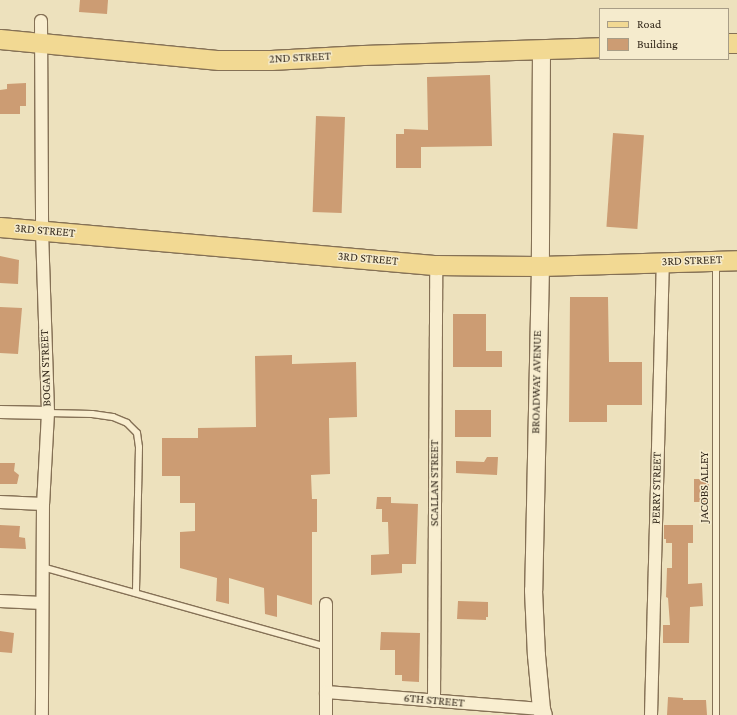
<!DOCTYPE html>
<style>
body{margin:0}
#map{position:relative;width:737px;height:715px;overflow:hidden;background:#ede1bd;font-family:"Crimson Pro",serif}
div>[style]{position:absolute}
.building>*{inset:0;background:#cc9c73;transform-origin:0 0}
.roads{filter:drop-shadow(1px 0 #857156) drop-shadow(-1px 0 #857156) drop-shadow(0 1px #857156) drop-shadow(0 -1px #857156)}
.lane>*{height:6px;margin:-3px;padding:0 3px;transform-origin:3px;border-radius:3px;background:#f9eed0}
.street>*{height:12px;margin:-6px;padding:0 6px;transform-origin:6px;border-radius:6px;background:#f9eed0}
.secondary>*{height:17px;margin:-8.5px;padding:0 8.5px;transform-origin:8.5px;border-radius:8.5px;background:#f9eed0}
.primary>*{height:19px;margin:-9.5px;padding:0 9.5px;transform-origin:9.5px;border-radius:9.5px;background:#f2d993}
span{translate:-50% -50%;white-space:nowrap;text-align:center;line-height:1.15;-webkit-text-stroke:3px #f5ebcd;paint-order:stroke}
.street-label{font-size:12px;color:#34291b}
.legend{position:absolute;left:599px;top:8px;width:130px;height:52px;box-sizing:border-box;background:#f5ebcd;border:1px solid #a89d86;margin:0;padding:5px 7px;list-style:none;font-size:12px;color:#34291b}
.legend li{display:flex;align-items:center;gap:8px;height:20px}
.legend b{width:20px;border:1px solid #a89d86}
</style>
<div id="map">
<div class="building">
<div style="clip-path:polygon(80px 0,108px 0,107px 14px,79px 12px)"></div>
<div style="clip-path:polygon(490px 75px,492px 146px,421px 147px,421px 168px,396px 168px,396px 134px,404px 134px,404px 129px,428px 130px,427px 77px)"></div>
<div style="clip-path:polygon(26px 83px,26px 106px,20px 106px,20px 114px,0 114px,0 90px,7px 89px,7px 84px)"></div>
<div style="left:316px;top:116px;width:29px;height:96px;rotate:2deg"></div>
<div style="left:613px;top:133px;width:31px;height:94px;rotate:4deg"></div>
<div style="clip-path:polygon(0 256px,19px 260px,18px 284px,0 283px)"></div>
<div style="clip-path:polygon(570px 297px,608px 297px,609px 362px,642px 362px,642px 405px,607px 405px,607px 422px,569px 422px)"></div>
<div style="clip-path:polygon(0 307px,22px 308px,18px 354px,0 353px)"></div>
<div style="clip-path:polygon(453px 314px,486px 314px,486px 351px,502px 351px,502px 367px,453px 367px)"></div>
<div style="clip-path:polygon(292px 355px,292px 364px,356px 362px,357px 417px,329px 418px,330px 474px,311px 475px,312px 499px,317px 499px,317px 532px,312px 532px,312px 605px,277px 595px,277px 617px,265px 614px,264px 588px,229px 578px,229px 604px,216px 601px,217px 578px,180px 568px,180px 532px,195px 531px,195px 503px,180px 503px,180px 476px,162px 476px,162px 438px,198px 438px,198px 428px,256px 427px,255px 356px)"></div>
<div style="left:455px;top:410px;width:36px;height:27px"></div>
<div style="clip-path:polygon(487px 457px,498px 457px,497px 475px,456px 473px,456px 461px,484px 462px)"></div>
<div style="clip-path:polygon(0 463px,15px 463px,14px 471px,19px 475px,17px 484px,0 484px)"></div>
<div style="left:694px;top:479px;width:15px;height:23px"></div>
<div style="clip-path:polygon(377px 497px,391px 497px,391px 503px,418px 504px,416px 564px,402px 564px,402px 573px,371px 575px,371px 555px,389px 554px,388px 522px,382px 522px,382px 509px,376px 509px)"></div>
<div style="clip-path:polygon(0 525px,20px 526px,19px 537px,25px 538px,26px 549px,0 548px)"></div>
<div style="clip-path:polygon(664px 525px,693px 525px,693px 543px,688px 543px,688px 584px,702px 583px,703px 606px,690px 607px,689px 643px,663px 643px,663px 625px,670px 625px,668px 598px,666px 597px,667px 568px,672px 568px,672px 543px,666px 543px,666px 539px,664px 539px)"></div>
<div style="clip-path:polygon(458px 601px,488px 602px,488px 617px,486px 617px,486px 620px,457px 619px)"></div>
<div style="clip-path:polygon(0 631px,14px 633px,12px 653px,0 652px)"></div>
<div style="clip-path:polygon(381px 632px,420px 633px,419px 682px,402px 681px,402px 675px,395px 675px,395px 650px,380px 650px)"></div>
<div style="clip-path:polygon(668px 697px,683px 698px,683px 700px,706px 700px,707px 715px,667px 715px)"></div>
</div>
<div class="roads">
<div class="lane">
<div style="left:716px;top:263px;width:452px;rotate:90deg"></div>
<div style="left:48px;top:413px;width:44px;rotate:1.3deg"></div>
<div style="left:92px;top:414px;width:21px;rotate:8deg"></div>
<div style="left:113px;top:417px;width:15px;rotate:23deg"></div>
<div style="left:127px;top:423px;width:14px;rotate:45deg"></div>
<div style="left:137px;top:433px;width:14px;rotate:82deg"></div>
<div style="left:139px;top:447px;width:146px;rotate:91.2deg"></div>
<div style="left:42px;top:567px;width:295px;rotate:15.7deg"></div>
</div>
<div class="street">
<div style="left:41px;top:21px;width:210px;rotate:89.7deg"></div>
<div style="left:42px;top:231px;width:182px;rotate:88.1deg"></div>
<div style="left:48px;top:413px;width:91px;rotate:93.1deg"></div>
<div style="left:43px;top:504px;width:211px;rotate:90.3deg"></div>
<div style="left:0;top:412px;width:48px;rotate:1.2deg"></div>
<div style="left:0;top:502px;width:43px;rotate:2.7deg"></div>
<div style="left:0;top:601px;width:42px;rotate:2.7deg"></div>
<div style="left:326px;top:604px;width:111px;rotate:90deg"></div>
<div style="left:326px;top:692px;width:216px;rotate:4.5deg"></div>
<div style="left:434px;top:701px;width:436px;rotate:-89.7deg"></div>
<div style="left:651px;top:715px;width:453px;rotate:-88.5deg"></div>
</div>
<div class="secondary">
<div style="left:541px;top:49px;width:217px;rotate:90.3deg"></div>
<div style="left:540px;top:266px;width:324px;rotate:91.2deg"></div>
<div style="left:533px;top:590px;width:65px;rotate:87.4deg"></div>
<div style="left:536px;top:655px;width:54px;rotate:84.7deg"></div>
<div style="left:541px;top:709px;width:6px;rotate:72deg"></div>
</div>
<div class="primary">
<div style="left:0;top:39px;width:220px;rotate:5.5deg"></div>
<div style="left:219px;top:60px;width:52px"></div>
<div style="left:271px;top:60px;width:92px;rotate:-3.1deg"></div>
<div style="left:363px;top:55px;width:237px;rotate:-1.9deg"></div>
<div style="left:728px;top:43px;width:9px"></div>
<div style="left:0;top:227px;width:438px;rotate:5deg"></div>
<div style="left:436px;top:265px;width:104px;rotate:0.6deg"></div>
<div style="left:540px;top:266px;width:197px;rotate:-1.7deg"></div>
</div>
</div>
<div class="street-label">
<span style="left:300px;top:58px;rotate:-3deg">2ND STREET</span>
<span style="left:45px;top:231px;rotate:5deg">3RD STREET</span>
<span style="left:368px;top:259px;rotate:5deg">3RD STREET</span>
<span style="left:692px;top:261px;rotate:-2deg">3RD STREET</span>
<span style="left:46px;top:368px;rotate:-92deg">BOGAN STREET</span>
<span style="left:537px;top:382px;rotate:-89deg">BROADWAY AVENUE</span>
<span style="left:435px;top:483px;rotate:-90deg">SCALLAN STREET</span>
<span style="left:705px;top:487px;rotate:-90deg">JACOBS ALLEY</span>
<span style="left:657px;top:488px;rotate:-89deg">PERRY STREET</span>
<span style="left:434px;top:701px;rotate:5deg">6TH STREET</span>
</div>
<ul class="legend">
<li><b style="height:5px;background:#f2d993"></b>Road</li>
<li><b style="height:11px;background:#cc9c73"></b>Building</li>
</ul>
</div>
